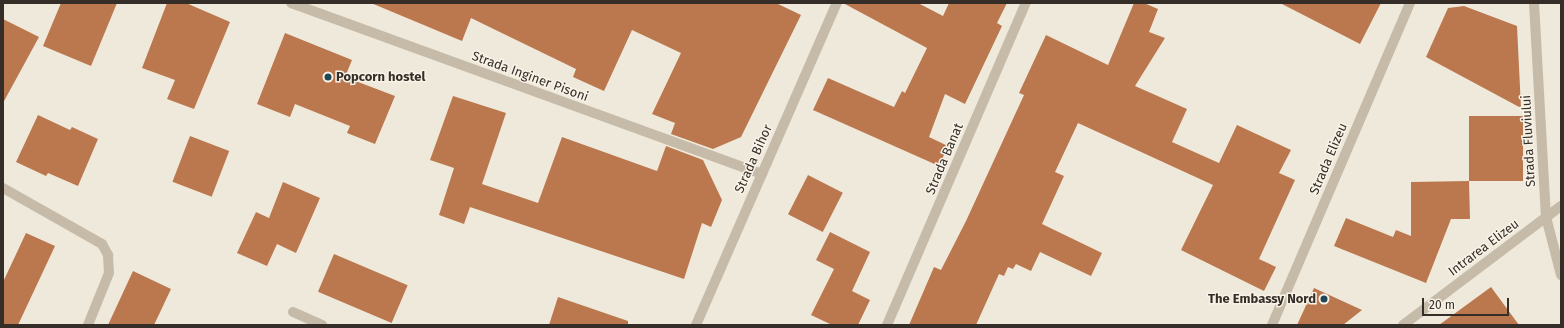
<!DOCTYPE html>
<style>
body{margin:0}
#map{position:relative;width:1564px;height:328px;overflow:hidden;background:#efe9db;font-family:"Fira Sans",sans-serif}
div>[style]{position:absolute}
.building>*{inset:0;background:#bb784e;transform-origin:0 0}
.minor>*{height:10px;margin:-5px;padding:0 5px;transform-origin:5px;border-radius:5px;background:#c6baa8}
.dots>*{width:11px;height:11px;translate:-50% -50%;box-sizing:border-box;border:2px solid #f8f2e7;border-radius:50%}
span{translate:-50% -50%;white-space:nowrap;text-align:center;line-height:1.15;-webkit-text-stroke:3px #f8f2e7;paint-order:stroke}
.poi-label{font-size:13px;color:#342d28;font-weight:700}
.left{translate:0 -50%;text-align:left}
.right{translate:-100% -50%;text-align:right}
.street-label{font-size:13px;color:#342d28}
.frame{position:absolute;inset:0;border:4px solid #342d28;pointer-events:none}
.scale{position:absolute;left:1422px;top:298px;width:87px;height:18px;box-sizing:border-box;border:2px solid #342d28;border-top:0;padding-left:5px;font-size:12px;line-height:14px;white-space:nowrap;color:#342d28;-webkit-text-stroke:3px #f8f2e7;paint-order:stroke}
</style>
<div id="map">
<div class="building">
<div style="clip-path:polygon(61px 3px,117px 3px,91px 66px,43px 46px)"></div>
<div style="clip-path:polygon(167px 3px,186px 3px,230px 22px,194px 109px,167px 99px,175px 80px,142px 68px)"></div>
<div style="clip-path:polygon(371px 3px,776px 3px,801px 15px,741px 137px,713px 149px,671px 134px,675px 123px,652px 114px,681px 53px,632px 30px,604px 91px,573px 77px,576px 69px,471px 18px,462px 41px)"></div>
<div style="clip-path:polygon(843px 3px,918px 3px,943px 16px,949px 3px,1007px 3px,997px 23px,1002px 26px,965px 104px,945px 94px,929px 137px,948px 146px,939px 166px,813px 110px,828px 78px,894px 107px,902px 91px,905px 93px,927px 48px)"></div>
<div style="clip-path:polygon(1134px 3px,1144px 3px,1158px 9px,1149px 32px,1165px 38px,1135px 86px,1187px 109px,1172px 142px,1219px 163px,1237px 125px,1291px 150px,1279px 173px,1295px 180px,1259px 259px,1276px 267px,1264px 291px,1181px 250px,1213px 185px,1078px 123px,1055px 172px,1064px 176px,1042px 224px,1102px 253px,1091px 276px,1040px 252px,1031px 271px,1016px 264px,1013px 269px,1008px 267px,1004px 276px,999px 274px,976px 325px,909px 325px,934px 267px,941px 270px,966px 221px,1024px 95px,1019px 93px,1046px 35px,1108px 65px)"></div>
<div style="clip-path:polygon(1280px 3px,1381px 3px,1360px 44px)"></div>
<div style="clip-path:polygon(1464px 6px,1517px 26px,1521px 108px,1426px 57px,1448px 8px)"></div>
<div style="clip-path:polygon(3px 19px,39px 37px,3px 103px)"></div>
<div style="clip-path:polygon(285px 33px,352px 60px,345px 77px,395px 96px,375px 144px,347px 133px,350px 126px,295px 104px,290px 117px,257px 104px)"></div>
<div style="clip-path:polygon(453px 96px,506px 113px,482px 184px,538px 203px,562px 137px,657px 171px,666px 146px,703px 160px,722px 200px,711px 227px,702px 223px,684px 279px,470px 207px,464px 224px,439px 215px,454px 168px,430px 160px)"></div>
<div style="clip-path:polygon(38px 115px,70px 130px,72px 127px,98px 139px,78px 186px,48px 173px,46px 176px,16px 162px)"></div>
<div style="left:1469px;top:116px;width:54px;height:65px"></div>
<div style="left:190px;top:136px;width:42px;height:49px;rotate:21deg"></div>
<div style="left:808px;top:175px;width:39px;height:44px;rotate:27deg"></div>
<div style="clip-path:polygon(1469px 181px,1470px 219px,1451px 219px,1426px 283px,1334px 246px,1346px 218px,1393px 237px,1396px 230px,1411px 236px,1411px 182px)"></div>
<div style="clip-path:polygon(283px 182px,320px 198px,296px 253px,277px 244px,267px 266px,237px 253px,256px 212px,269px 218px)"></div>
<div style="clip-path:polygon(830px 232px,870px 252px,852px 291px,870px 300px,858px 325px,832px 325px,811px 315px,834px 269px,816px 260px)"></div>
<div style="clip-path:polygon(26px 233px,55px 246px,18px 325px,3px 325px,3px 282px)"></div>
<div style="left:334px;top:254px;width:80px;height:41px;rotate:23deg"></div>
<div style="clip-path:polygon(133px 271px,171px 289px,154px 325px,108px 325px)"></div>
<div style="clip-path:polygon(1491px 287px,1519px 325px,1439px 325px)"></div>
<div style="clip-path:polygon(1314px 288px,1362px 310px,1343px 325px,1297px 325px)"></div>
<div style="clip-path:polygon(558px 297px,628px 321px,628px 325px,549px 325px)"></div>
</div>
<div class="minor">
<div style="left:291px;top:3px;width:501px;rotate:19.95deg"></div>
<div style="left:1534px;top:3px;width:214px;rotate:86.8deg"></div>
<div style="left:1546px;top:217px;width:60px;rotate:75.5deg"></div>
<div style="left:3px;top:188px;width:114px;rotate:29.5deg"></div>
<div style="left:102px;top:244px;width:13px;rotate:61deg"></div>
<div style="left:108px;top:255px;width:18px;rotate:87deg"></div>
<div style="left:109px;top:273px;width:56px;rotate:112deg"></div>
<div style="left:293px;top:312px;width:32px;rotate:24deg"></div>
<div style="left:696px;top:325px;width:352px;rotate:-66.4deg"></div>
<div style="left:887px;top:325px;width:351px;rotate:-66.7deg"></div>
<div style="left:1272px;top:325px;width:350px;rotate:-66.8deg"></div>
<div style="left:1403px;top:325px;width:198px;rotate:-37deg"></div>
</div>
<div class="dots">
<div style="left:328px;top:77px;background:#214852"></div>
<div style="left:1324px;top:299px;background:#214852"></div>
</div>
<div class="poi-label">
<span class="left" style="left:336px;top:77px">Popcorn hostel</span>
<span class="right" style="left:1316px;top:299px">The Embassy Nord</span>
</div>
<div class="street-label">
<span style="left:530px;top:77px;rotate:20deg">Strada Inginer Pisoni</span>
<span style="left:1529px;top:141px;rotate:-93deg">Strada Fluviului</span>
<span style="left:754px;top:159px;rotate:-66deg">Strada Bihor</span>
<span style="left:945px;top:159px;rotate:-67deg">Strada Banat</span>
<span style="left:1329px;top:159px;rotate:-67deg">Strada Elizeu</span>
<span style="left:1484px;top:248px;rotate:-37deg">Intrarea Elizeu</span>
</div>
<div class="frame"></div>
<div class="scale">20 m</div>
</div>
